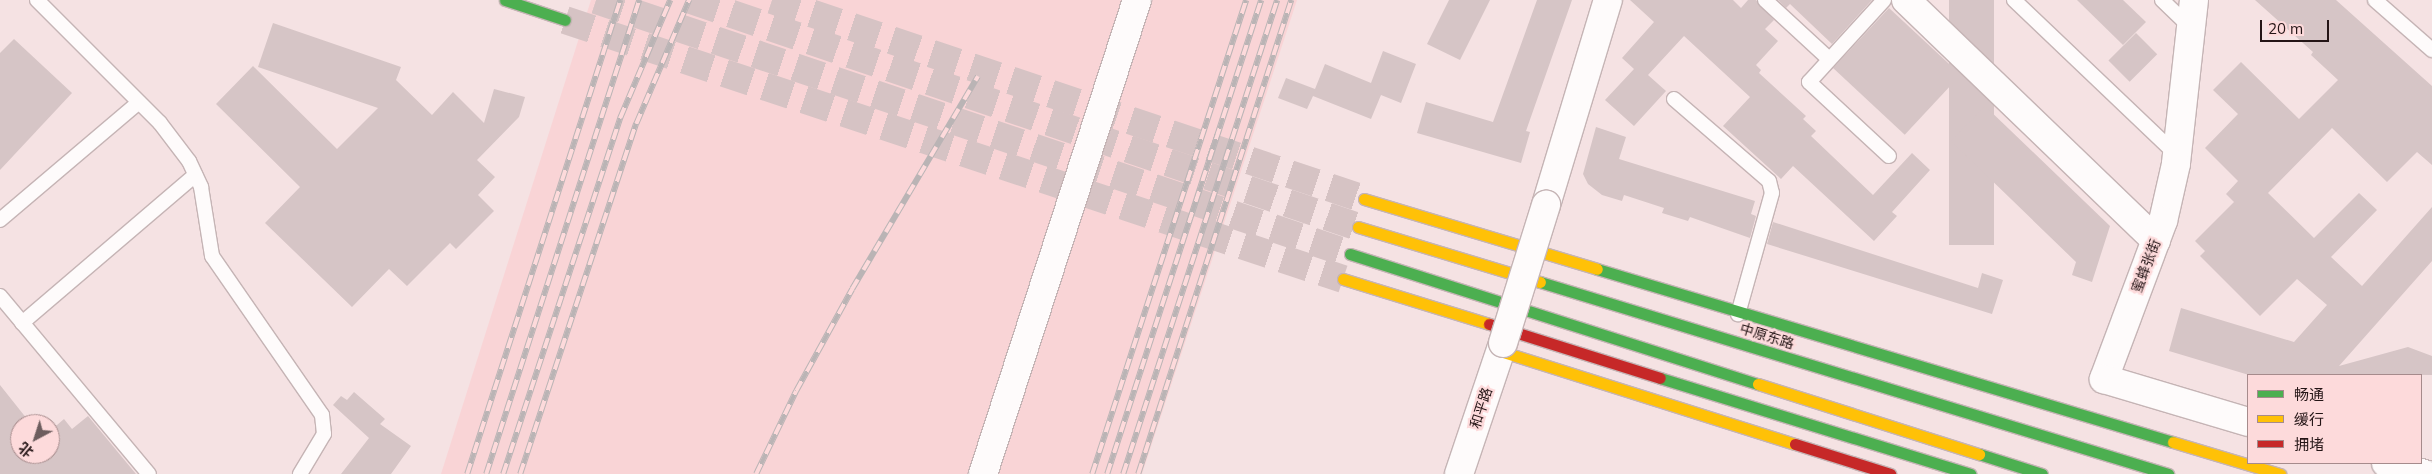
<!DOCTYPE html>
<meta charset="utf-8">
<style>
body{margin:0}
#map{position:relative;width:2432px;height:474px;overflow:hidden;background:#f5e2e3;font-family:Mulish,"Noto Sans SC",sans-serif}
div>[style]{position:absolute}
.built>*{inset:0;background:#f9d4d6}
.building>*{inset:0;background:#d6c5c6;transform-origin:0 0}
.secondary-tunnel>*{height:28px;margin-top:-14px;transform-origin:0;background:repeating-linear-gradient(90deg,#d6c3c4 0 28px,transparent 0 42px)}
.primary-tunnel>*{height:28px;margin-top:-14px;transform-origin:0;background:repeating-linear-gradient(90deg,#d6c3c4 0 28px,transparent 0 42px)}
.roads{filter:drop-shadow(1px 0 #c5b4b5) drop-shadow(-1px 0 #c5b4b5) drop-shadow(0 1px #c5b4b5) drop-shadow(0 -1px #c5b4b5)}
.lane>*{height:14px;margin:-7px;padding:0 7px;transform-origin:7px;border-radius:7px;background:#fefbfb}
.street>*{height:28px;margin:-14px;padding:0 14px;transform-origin:14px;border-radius:14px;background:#fefbfb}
.fast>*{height:11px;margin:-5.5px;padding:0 5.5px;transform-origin:5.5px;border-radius:5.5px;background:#4caf50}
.slow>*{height:11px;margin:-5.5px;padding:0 5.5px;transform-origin:5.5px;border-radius:5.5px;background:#ffc107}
.jam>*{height:11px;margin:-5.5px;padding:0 5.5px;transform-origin:5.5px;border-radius:5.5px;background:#c62828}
.rail>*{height:5.5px;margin-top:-2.75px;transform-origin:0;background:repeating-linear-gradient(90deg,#fddadb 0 11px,#bab4b5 0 22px);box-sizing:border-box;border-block:1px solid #bab4b5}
.bridges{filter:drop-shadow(1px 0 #c5b4b5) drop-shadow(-1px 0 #c5b4b5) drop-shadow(0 1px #c5b4b5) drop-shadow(0 -1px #c5b4b5)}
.street-bridge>*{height:28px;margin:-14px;padding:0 14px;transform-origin:14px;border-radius:14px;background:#fefbfb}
span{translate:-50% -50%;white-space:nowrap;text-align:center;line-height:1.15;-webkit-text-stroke:4.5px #fddadb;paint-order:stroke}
.street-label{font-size:14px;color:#241516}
.legend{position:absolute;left:2247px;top:374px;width:175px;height:90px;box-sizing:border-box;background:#fddadb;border:1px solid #a68b8c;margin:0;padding:6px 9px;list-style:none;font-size:15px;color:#241516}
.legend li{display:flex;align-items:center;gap:10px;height:25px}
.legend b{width:25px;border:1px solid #a68b8c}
.north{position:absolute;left:10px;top:414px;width:50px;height:50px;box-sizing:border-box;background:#fddadb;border:1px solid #a68b8c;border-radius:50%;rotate:220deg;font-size:14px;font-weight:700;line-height:20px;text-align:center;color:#241516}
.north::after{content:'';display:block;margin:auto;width:18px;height:22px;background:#6d5d5e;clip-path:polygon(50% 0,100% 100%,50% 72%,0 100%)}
.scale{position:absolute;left:2260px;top:20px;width:69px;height:22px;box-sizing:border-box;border:2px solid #241516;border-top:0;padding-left:6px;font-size:15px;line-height:18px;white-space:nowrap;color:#241516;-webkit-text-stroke:4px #fddadb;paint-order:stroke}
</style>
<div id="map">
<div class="built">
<div style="clip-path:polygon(591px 0,1297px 0,1142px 474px,441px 474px)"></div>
</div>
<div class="building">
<div style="clip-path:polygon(1449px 0,1490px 0,1460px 60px,1427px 44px)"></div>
<div style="clip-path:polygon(1537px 0,1572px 0,1526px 131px,1530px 132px,1521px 163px,1417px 133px,1426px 102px,1493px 122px)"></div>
<div style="clip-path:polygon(1630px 0,1733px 0,1741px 8px,1748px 0,1756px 0,1774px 20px,1765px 29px,1778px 41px,1756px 65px,1761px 70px,1759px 73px,1806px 116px,1803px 119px,1816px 131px,1811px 136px,1873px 195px,1912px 153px,1930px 170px,1892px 212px,1897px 216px,1874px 241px,1793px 166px,1781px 179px,1723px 126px,1750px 97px,1684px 36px,1648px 75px,1666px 91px,1634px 126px,1605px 100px,1634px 69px,1622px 58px,1654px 22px)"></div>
<div style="clip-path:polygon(1778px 0,1872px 0,1832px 44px,1790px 4px,1786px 8px)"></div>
<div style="left:1949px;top:0;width:45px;height:245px"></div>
<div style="clip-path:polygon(2077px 0,2123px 0,2146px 22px,2123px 45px)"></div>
<div style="clip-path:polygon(2255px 0,2336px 0,2432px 86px,2432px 165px,2417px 152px,2387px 182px,2332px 128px,2268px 193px,2314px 238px,2359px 193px,2377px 210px,2331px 257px,2362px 286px,2432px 207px,2432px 261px,2339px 366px,2408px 347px,2432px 356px,2432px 375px,2249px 375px,2169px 351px,2181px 308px,2294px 342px,2327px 305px,2297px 279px,2260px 316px,2200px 256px,2205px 251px,2195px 241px,2234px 202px,2226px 194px,2238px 181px,2205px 148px,2238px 114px,2213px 90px,2241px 62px,2299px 119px,2338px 80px,2311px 55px,2313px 52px)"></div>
<div style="left:1889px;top:8px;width:98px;height:82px;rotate:43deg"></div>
<div style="clip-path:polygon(273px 23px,401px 67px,396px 80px,432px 115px,453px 92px,484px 123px,494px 89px,525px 97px,519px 117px,477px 160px,495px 177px,478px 195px,494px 211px,456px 249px,450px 243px,407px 286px,389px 269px,352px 307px,265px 223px,300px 187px,216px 104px,253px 66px,337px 149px,378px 108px,258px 67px)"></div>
<div style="left:2136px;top:33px;width:30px;height:39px;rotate:45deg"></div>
<div style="clip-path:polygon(14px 39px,72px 93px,0 170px,0 53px)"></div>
<div style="clip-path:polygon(1383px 51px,1416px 64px,1401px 103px,1381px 95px,1371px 119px,1313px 96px,1307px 109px,1278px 98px,1286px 78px,1315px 89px,1325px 64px,1371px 83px)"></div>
<div style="clip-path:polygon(1985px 106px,2110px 226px,2092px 282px,2072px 275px,2076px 262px,1951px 141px)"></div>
<div style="clip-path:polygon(1596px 127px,1626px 137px,1619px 159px,1755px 201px,1751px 214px,1756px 216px,1750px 238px,1690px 217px,1688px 221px,1662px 213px,1664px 208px,1624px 195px,1622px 201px,1602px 195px,1588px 184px,1583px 174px)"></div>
<div style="clip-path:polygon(1773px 222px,1978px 288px,1982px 273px,2003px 280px,1992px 314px,1767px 244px)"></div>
<div style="clip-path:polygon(0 385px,31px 424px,20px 424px,20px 454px,50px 454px,50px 431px,64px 419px,72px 429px,88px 416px,136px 474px,0 474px)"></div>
<div style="clip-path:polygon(354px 392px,385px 419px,380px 424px,411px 446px,391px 474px,341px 474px,369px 438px,333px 405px,341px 396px,347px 400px)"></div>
</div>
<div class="secondary-tunnel">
<div style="left:772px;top:0;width:625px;rotate:18.58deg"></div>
<div style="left:565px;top:20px;width:820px;rotate:18.41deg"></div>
</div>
<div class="primary-tunnel">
<div style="left:596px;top:0;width:796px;rotate:18.62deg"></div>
<div style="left:691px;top:0;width:705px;rotate:18.79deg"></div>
</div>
<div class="roads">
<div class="lane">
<div style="left:37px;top:0;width:174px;rotate:45deg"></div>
<div style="left:160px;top:123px;width:48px;rotate:52.7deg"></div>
<div style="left:189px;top:161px;width:29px;rotate:65deg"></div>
<div style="left:201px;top:187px;width:70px;rotate:80.9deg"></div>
<div style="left:212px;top:256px;width:193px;rotate:55.3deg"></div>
<div style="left:322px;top:415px;width:19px;rotate:84deg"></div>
<div style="left:324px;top:434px;width:47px;rotate:121deg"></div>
<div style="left:1765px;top:0;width:87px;rotate:42.7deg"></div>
<div style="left:1884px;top:0;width:111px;rotate:132.4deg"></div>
<div style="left:1809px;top:82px;width:109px;rotate:42.8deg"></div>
<div style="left:2014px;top:0;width:225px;rotate:43.6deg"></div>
<div style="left:2162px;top:0;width:40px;rotate:44deg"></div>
<div style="left:2375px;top:0;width:76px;rotate:41.3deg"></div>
<div style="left:1674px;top:99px;width:125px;rotate:40.8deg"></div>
<div style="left:1769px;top:181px;width:12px;rotate:76deg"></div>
<div style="left:1772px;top:193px;width:126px;rotate:105.7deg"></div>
<div style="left:0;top:220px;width:182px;rotate:-40.3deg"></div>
<div style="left:0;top:296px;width:232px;rotate:50.1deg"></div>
<div style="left:22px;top:323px;width:228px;rotate:-40.5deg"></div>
</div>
<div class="street">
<div style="left:1906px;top:0;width:347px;rotate:43.9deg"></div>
<div style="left:2194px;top:0;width:165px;rotate:96.3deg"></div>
<div style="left:2176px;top:164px;width:58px;rotate:102.8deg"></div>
<div style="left:2163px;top:221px;width:169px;rotate:110.5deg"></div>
<div style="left:2104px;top:379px;width:150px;rotate:16.6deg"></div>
<div style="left:1546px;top:205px;width:214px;rotate:-73.2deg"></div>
<div style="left:2386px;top:463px;width:40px;rotate:16deg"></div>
<div style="left:983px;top:474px;width:498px;rotate:-72deg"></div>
<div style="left:1459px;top:474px;width:138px;rotate:-71.4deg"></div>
</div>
<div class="fast">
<div style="left:505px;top:0;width:63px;rotate:18.4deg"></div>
<div style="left:1350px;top:254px;width:428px;rotate:17.7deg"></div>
<div style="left:1597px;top:269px;width:601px;rotate:16.72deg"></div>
<div style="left:1540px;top:282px;width:657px;rotate:17deg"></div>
<div style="left:1660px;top:378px;width:325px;rotate:17.2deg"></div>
<div style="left:1979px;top:454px;width:66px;rotate:17.6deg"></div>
</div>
<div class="slow">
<div style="left:1364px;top:199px;width:243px;rotate:16.7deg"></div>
<div style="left:1358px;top:227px;width:190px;rotate:16.8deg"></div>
<div style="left:1343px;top:279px;width:153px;rotate:17.1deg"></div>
<div style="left:1500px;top:351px;width:309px;rotate:17.5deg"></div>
<div style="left:1758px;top:384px;width:232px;rotate:17.6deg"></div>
<div style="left:2173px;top:442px;width:112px;rotate:16.7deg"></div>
</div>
<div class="jam">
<div style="left:1489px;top:324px;width:179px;rotate:17.5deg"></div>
<div style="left:1795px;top:444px;width:100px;rotate:17.5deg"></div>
</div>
</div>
<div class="rail">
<div style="left:467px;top:474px;width:498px;rotate:-72.1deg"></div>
<div style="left:486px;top:474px;width:498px;rotate:-72.1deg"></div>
<div style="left:503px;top:474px;width:375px;rotate:-71.8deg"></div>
<div style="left:620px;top:118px;width:128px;rotate:-67deg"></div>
<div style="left:520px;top:474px;width:369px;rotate:-71.7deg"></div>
<div style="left:636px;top:124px;width:135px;rotate:-66.9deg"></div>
<div style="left:756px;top:474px;width:92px;rotate:-64.3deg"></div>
<div style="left:796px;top:391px;width:116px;rotate:-61.2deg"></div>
<div style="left:852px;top:289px;width:247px;rotate:-59.4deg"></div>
<div style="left:1092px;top:474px;width:498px;rotate:-72deg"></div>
<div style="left:1107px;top:474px;width:498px;rotate:-72deg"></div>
<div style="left:1123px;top:474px;width:498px;rotate:-72deg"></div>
<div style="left:1138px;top:474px;width:498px;rotate:-72.1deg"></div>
</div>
<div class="bridges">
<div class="street-bridge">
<div style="left:1503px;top:343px;width:145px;rotate:-72.7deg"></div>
</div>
</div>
<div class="street-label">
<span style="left:2146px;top:266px;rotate:-69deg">蜜蜂张街</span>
<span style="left:1767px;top:336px;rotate:17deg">中原东路</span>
<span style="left:1481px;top:408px;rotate:-72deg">和平路</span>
</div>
<ul class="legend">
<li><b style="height:6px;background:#4caf50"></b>畅通</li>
<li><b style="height:6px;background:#ffc107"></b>缓行</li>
<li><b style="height:6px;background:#c62828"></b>拥堵</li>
</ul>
<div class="north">北</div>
<div class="scale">20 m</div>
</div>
